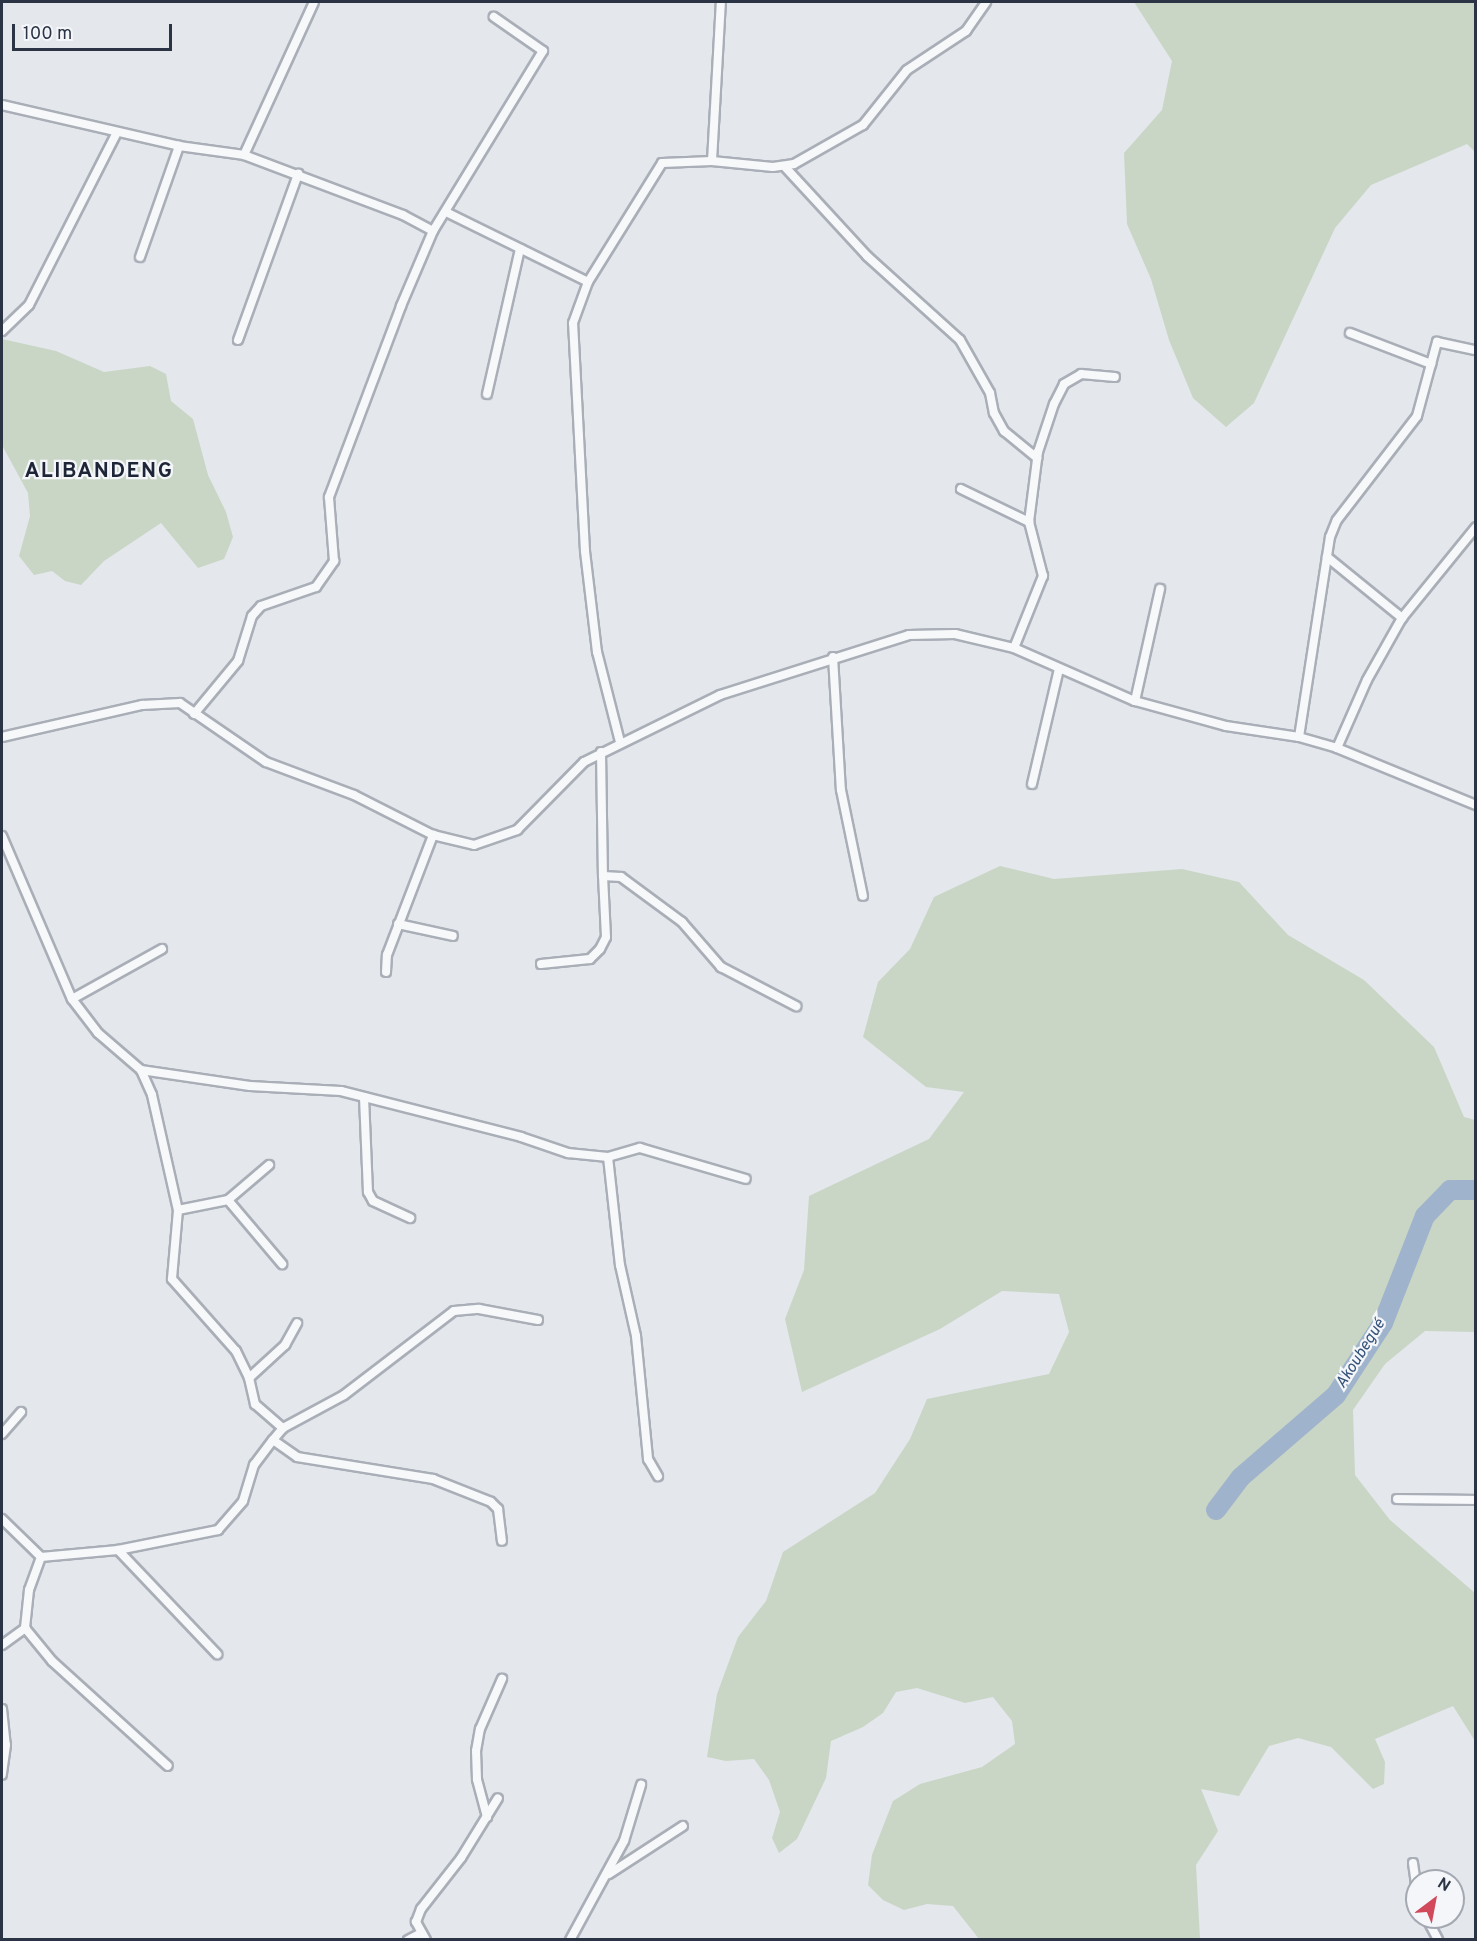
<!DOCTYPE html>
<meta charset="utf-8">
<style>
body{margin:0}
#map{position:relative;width:1477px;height:1941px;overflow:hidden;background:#e4e7ec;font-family:Overpass,sans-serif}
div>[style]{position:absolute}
.green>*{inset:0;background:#c9d6c5}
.river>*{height:20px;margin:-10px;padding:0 10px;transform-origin:10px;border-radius:10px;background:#9fb4cc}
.roads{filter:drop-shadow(2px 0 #a9aeb7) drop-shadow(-2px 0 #a9aeb7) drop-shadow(0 2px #a9aeb7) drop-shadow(0 -2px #a9aeb7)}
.minor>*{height:8px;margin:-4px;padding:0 4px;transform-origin:4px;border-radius:4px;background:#f7f8fa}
span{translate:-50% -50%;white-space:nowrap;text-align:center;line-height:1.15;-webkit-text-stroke:4.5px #f4f6f9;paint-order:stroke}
.water-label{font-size:16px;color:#34527a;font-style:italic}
.district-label{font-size:21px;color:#1d2536;font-weight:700;letter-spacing:1.5px}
.frame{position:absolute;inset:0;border:3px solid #2b3445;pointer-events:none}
.north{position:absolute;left:1405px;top:1869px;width:60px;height:60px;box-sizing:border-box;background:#f4f6f9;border:2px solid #a4a8b1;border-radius:50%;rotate:32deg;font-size:16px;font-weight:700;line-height:24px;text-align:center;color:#2b3445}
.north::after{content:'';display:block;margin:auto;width:21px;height:27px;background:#d1495b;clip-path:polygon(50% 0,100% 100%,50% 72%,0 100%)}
.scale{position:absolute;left:12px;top:24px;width:160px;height:27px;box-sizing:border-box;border:3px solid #2b3445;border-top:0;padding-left:8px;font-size:18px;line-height:21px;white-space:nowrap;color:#2b3445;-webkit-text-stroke:4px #f4f6f9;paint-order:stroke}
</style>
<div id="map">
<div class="green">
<div style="clip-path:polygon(1134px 2px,1475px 2px,1475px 152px,1467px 144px,1371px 185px,1335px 228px,1254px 403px,1226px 427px,1193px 398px,1169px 340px,1151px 279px,1127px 224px,1124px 153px,1162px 110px,1172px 61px)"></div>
<div style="clip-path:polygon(2px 339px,56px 351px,104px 372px,150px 366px,166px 374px,171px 401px,193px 419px,208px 475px,226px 512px,233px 537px,224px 559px,198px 568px,161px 523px,104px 561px,81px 585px,65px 581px,52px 571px,34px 575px,19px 556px,30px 516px,28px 493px,2px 445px)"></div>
<div style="clip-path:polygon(1000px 866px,1054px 879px,1182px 869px,1239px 882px,1288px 935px,1364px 980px,1434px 1047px,1464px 1117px,1475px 1120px,1475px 1332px,1425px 1331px,1385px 1364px,1353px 1410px,1355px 1475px,1390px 1520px,1475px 1593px,1475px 1741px,1453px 1706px,1375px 1739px,1385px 1762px,1384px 1784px,1373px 1789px,1331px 1747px,1298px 1738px,1269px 1746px,1239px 1796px,1201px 1789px,1218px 1831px,1196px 1865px,1200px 1939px,979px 1939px,953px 1906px,927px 1904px,904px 1910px,883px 1900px,868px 1885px,872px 1855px,893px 1801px,920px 1784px,982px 1767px,1015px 1744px,1012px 1721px,993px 1697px,965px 1703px,917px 1688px,896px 1692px,883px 1713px,863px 1727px,831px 1741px,826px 1778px,797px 1839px,779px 1853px,772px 1838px,780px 1812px,769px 1780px,754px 1759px,726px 1761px,707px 1757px,717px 1694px,738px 1637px,766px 1601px,783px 1552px,875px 1493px,910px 1439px,927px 1399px,1049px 1374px,1069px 1332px,1059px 1294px,1002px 1291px,940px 1329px,802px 1392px,785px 1319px,804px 1270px,809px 1196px,929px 1139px,964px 1092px,926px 1087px,863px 1037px,878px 982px,910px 949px,934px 897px)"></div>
</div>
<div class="river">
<div style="left:1216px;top:1510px;width:41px;rotate:-52.9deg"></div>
<div style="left:1241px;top:1477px;width:125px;rotate:-40.8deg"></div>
<div style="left:1336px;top:1395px;width:86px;rotate:-56.9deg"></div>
<div style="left:1383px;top:1323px;width:115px;rotate:-68.6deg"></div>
<div style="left:1425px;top:1216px;width:36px;rotate:-46deg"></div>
<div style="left:1450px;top:1190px;width:26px"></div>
</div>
<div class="roads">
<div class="minor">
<div style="left:2px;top:105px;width:182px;rotate:13deg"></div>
<div style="left:179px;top:146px;width:66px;rotate:7.9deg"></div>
<div style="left:244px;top:155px;width:170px;rotate:20.7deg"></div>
<div style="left:403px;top:215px;width:34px;rotate:28deg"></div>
<div style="left:244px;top:155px;width:168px;rotate:-65.4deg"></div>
<div style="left:712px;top:161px;width:159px;rotate:-86.8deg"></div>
<div style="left:785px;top:167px;width:121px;rotate:47.3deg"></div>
<div style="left:867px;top:256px;width:125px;rotate:42.1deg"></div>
<div style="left:960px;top:340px;width:61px;rotate:60.5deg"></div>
<div style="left:990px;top:393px;width:20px;rotate:79deg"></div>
<div style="left:994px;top:413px;width:21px;rotate:61deg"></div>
<div style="left:1004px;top:431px;width:43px;rotate:39.3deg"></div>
<div style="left:446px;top:212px;width:158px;rotate:26.2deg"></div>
<div style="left:140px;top:257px;width:118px;rotate:-70.6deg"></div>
<div style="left:2px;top:331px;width:37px;rotate:-44deg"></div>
<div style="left:29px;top:305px;width:194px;rotate:-63deg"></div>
<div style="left:1350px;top:333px;width:87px;rotate:20.9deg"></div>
<div style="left:238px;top:340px;width:177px;rotate:-70.1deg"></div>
<div style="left:487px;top:394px;width:149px;rotate:-77.2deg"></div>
<div style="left:961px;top:489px;width:76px;rotate:25.9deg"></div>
<div style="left:1327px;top:557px;width:97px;rotate:39.1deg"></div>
<div style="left:1014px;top:648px;width:78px;rotate:-68.1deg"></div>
<div style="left:1043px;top:576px;width:56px;rotate:-104.5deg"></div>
<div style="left:1029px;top:522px;width:71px;rotate:-82.7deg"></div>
<div style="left:1038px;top:452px;width:51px;rotate:-71.6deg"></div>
<div style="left:1054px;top:404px;width:22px;rotate:-63deg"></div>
<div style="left:1064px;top:384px;width:20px;rotate:-30deg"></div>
<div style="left:1081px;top:374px;width:34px;rotate:5deg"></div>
<div style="left:833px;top:657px;width:133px;rotate:86.6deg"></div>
<div style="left:841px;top:790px;width:108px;rotate:78.3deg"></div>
<div style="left:1135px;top:701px;width:115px;rotate:-77.4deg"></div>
<div style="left:194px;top:714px;width:69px;rotate:-50.3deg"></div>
<div style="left:238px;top:661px;width:47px;rotate:-72.7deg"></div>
<div style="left:252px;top:616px;width:13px;rotate:-48deg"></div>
<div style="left:261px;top:606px;width:58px;rotate:-19.1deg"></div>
<div style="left:316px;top:587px;width:32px;rotate:-55deg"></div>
<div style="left:334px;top:561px;width:64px;rotate:-94.5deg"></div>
<div style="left:329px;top:497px;width:204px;rotate:-69.3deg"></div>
<div style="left:401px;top:306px;width:82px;rotate:-66.9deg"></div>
<div style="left:433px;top:231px;width:211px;rotate:-58.6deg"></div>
<div style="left:543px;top:51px;width:60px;rotate:-145.2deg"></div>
<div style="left:2px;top:737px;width:144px;rotate:-12.9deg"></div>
<div style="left:142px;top:705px;width:38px;rotate:-3deg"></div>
<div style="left:180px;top:703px;width:104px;rotate:34.5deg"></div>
<div style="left:266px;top:762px;width:94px;rotate:20.6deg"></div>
<div style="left:354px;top:795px;width:89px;rotate:26.9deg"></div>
<div style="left:433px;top:835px;width:42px;rotate:13.7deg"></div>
<div style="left:474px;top:845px;width:46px;rotate:-19.2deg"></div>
<div style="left:517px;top:830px;width:95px;rotate:-45.4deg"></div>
<div style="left:584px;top:762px;width:152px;rotate:-26.2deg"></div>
<div style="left:720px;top:695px;width:198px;rotate:-17.6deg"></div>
<div style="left:909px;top:635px;width:46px;rotate:-1.2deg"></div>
<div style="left:955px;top:634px;width:61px;rotate:13.3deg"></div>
<div style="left:1014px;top:648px;width:132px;rotate:23.7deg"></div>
<div style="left:1135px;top:701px;width:94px;rotate:15.4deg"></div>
<div style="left:1226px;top:726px;width:74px;rotate:8.6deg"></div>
<div style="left:1299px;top:737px;width:40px;rotate:16deg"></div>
<div style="left:1337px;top:748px;width:150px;rotate:22.3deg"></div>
<div style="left:1299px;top:737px;width:202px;rotate:-81.2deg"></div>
<div style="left:1330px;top:537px;width:18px;rotate:-68deg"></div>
<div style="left:1337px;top:520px;width:131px;rotate:-52.4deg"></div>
<div style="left:1417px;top:416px;width:77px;rotate:-74.9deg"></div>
<div style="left:1437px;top:342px;width:40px;rotate:12deg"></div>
<div style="left:620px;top:742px;width:93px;rotate:-104.3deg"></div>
<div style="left:597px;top:652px;width:102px;rotate:-96.8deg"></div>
<div style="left:585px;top:551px;width:228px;rotate:-93deg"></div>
<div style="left:573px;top:323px;width:44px;rotate:-69.9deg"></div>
<div style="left:588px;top:282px;width:140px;rotate:-58.1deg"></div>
<div style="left:662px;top:163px;width:50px;rotate:-2.3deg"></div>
<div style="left:712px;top:161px;width:61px;rotate:5.6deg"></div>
<div style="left:773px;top:167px;width:21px;rotate:-8deg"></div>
<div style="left:794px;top:164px;width:79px;rotate:-29.5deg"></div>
<div style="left:863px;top:125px;width:70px;rotate:-51.3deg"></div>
<div style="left:907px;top:70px;width:71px;rotate:-33.5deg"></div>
<div style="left:966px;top:31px;width:35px;rotate:-55deg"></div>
<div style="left:1337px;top:748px;width:74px;rotate:-66.2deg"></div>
<div style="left:1367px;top:680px;width:71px;rotate:-60.6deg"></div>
<div style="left:1402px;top:618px;width:117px;rotate:-50.9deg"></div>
<div style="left:601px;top:752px;width:124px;rotate:89.1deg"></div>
<div style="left:603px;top:876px;width:18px;rotate:3deg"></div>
<div style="left:621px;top:877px;width:76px;rotate:36.4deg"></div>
<div style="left:682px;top:922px;width:60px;rotate:49.1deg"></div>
<div style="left:721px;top:967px;width:85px;rotate:27.5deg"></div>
<div style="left:1032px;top:784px;width:118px;rotate:-76.8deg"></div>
<div style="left:2px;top:836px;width:177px;rotate:66.8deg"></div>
<div style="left:72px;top:999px;width:43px;rotate:52.6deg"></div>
<div style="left:98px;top:1033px;width:57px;rotate:40.7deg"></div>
<div style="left:141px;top:1070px;width:110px;rotate:8.4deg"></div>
<div style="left:250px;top:1086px;width:91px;rotate:3.1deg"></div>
<div style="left:341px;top:1091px;width:186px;rotate:14.3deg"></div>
<div style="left:521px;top:1137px;width:50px;rotate:18.8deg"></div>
<div style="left:568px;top:1153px;width:40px;rotate:5.7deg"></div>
<div style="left:608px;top:1157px;width:33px;rotate:-16deg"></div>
<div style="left:640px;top:1148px;width:110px;rotate:16.3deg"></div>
<div style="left:398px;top:924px;width:56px;rotate:12.3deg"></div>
<div style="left:541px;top:964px;width:49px;rotate:-5.8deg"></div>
<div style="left:590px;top:959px;width:14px;rotate:-45deg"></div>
<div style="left:600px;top:949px;width:13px;rotate:-63deg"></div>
<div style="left:606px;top:937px;width:61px;rotate:-92.8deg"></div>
<div style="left:386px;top:972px;width:17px;rotate:-87deg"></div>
<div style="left:387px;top:955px;width:129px;rotate:-69deg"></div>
<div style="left:72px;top:999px;width:103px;rotate:-29.1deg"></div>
<div style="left:141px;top:1070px;width:27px;rotate:66deg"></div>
<div style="left:152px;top:1095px;width:118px;rotate:77.3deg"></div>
<div style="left:178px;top:1210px;width:69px;rotate:95deg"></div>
<div style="left:172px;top:1279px;width:96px;rotate:48.4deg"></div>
<div style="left:236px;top:1351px;width:30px;rotate:64deg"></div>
<div style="left:249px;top:1378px;width:27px;rotate:77deg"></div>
<div style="left:255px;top:1404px;width:37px;rotate:41deg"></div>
<div style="left:283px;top:1428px;width:69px;rotate:-28.4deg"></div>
<div style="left:344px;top:1395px;width:138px;rotate:-37.4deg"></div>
<div style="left:454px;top:1311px;width:25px;rotate:-5deg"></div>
<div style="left:479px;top:1309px;width:60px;rotate:10.6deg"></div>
<div style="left:364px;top:1097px;width:95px;rotate:87.6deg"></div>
<div style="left:368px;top:1192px;width:10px;rotate:61deg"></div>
<div style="left:373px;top:1201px;width:41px;rotate:24.7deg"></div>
<div style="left:608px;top:1157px;width:109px;rotate:83.7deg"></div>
<div style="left:620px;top:1265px;width:73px;rotate:77.3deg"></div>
<div style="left:636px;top:1336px;width:124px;rotate:84.4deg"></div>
<div style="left:648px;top:1459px;width:20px;rotate:60deg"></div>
<div style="left:228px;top:1200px;width:54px;rotate:-40.5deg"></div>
<div style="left:178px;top:1210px;width:51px;rotate:-11.3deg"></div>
<div style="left:228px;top:1200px;width:84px;rotate:49.8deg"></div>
<div style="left:249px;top:1378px;width:49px;rotate:-42.5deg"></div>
<div style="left:285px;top:1345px;width:25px;rotate:-61deg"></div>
<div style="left:283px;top:1428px;width:16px;rotate:130deg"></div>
<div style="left:273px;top:1440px;width:29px;rotate:35deg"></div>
<div style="left:297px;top:1457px;width:138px;rotate:9.2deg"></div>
<div style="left:433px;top:1479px;width:62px;rotate:21.6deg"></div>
<div style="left:491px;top:1502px;width:10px;rotate:45deg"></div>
<div style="left:498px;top:1509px;width:32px;rotate:83deg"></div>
<div style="left:2px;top:1434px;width:29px;rotate:-49deg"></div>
<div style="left:1397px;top:1499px;width:79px;rotate:0.7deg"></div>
<div style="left:2px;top:1519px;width:54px;rotate:44.3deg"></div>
<div style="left:41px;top:1557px;width:35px;rotate:110deg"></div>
<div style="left:29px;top:1590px;width:38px;rotate:96deg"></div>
<div style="left:25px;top:1628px;width:43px;rotate:50.7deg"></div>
<div style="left:52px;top:1661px;width:156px;rotate:42.2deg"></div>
<div style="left:118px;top:1550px;width:102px;rotate:-11.3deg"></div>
<div style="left:218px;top:1530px;width:38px;rotate:-49deg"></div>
<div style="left:243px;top:1501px;width:38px;rotate:-73deg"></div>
<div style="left:254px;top:1465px;width:31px;rotate:-53deg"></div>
<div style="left:41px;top:1557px;width:77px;rotate:-5.2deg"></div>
<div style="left:118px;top:1550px;width:144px;rotate:46.4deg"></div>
<div style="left:2px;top:1645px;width:29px;rotate:-36deg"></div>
<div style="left:2px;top:1709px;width:36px;rotate:84deg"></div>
<div style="left:6px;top:1745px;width:30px;rotate:98deg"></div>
<div style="left:487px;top:1817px;width:39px;rotate:-105deg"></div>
<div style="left:477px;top:1779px;width:28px;rotate:-92deg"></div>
<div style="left:476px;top:1751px;width:22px;rotate:-80deg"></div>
<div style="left:480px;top:1729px;width:55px;rotate:-66.3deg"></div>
<div style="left:1413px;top:1863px;width:30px;rotate:82deg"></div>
<div style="left:609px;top:1874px;width:88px;rotate:-33deg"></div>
<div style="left:1426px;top:1917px;width:26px;rotate:62deg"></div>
<div style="left:408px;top:1940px;width:15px;rotate:-28deg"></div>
<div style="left:426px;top:1940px;width:21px;rotate:-119deg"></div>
<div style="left:416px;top:1922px;width:14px;rotate:-69deg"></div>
<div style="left:421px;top:1909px;width:65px;rotate:-51.9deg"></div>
<div style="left:461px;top:1858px;width:70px;rotate:-58.3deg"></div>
<div style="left:570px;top:1940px;width:113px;rotate:-61.4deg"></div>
<div style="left:624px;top:1841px;width:59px;rotate:-73.1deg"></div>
</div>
</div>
<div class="water-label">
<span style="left:1361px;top:1354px;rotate:-58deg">Akoubegué</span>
</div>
<div class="district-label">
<span style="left:99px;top:472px">ALIBANDENG</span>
</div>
<div class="frame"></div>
<div class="north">N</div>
<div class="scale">100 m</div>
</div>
